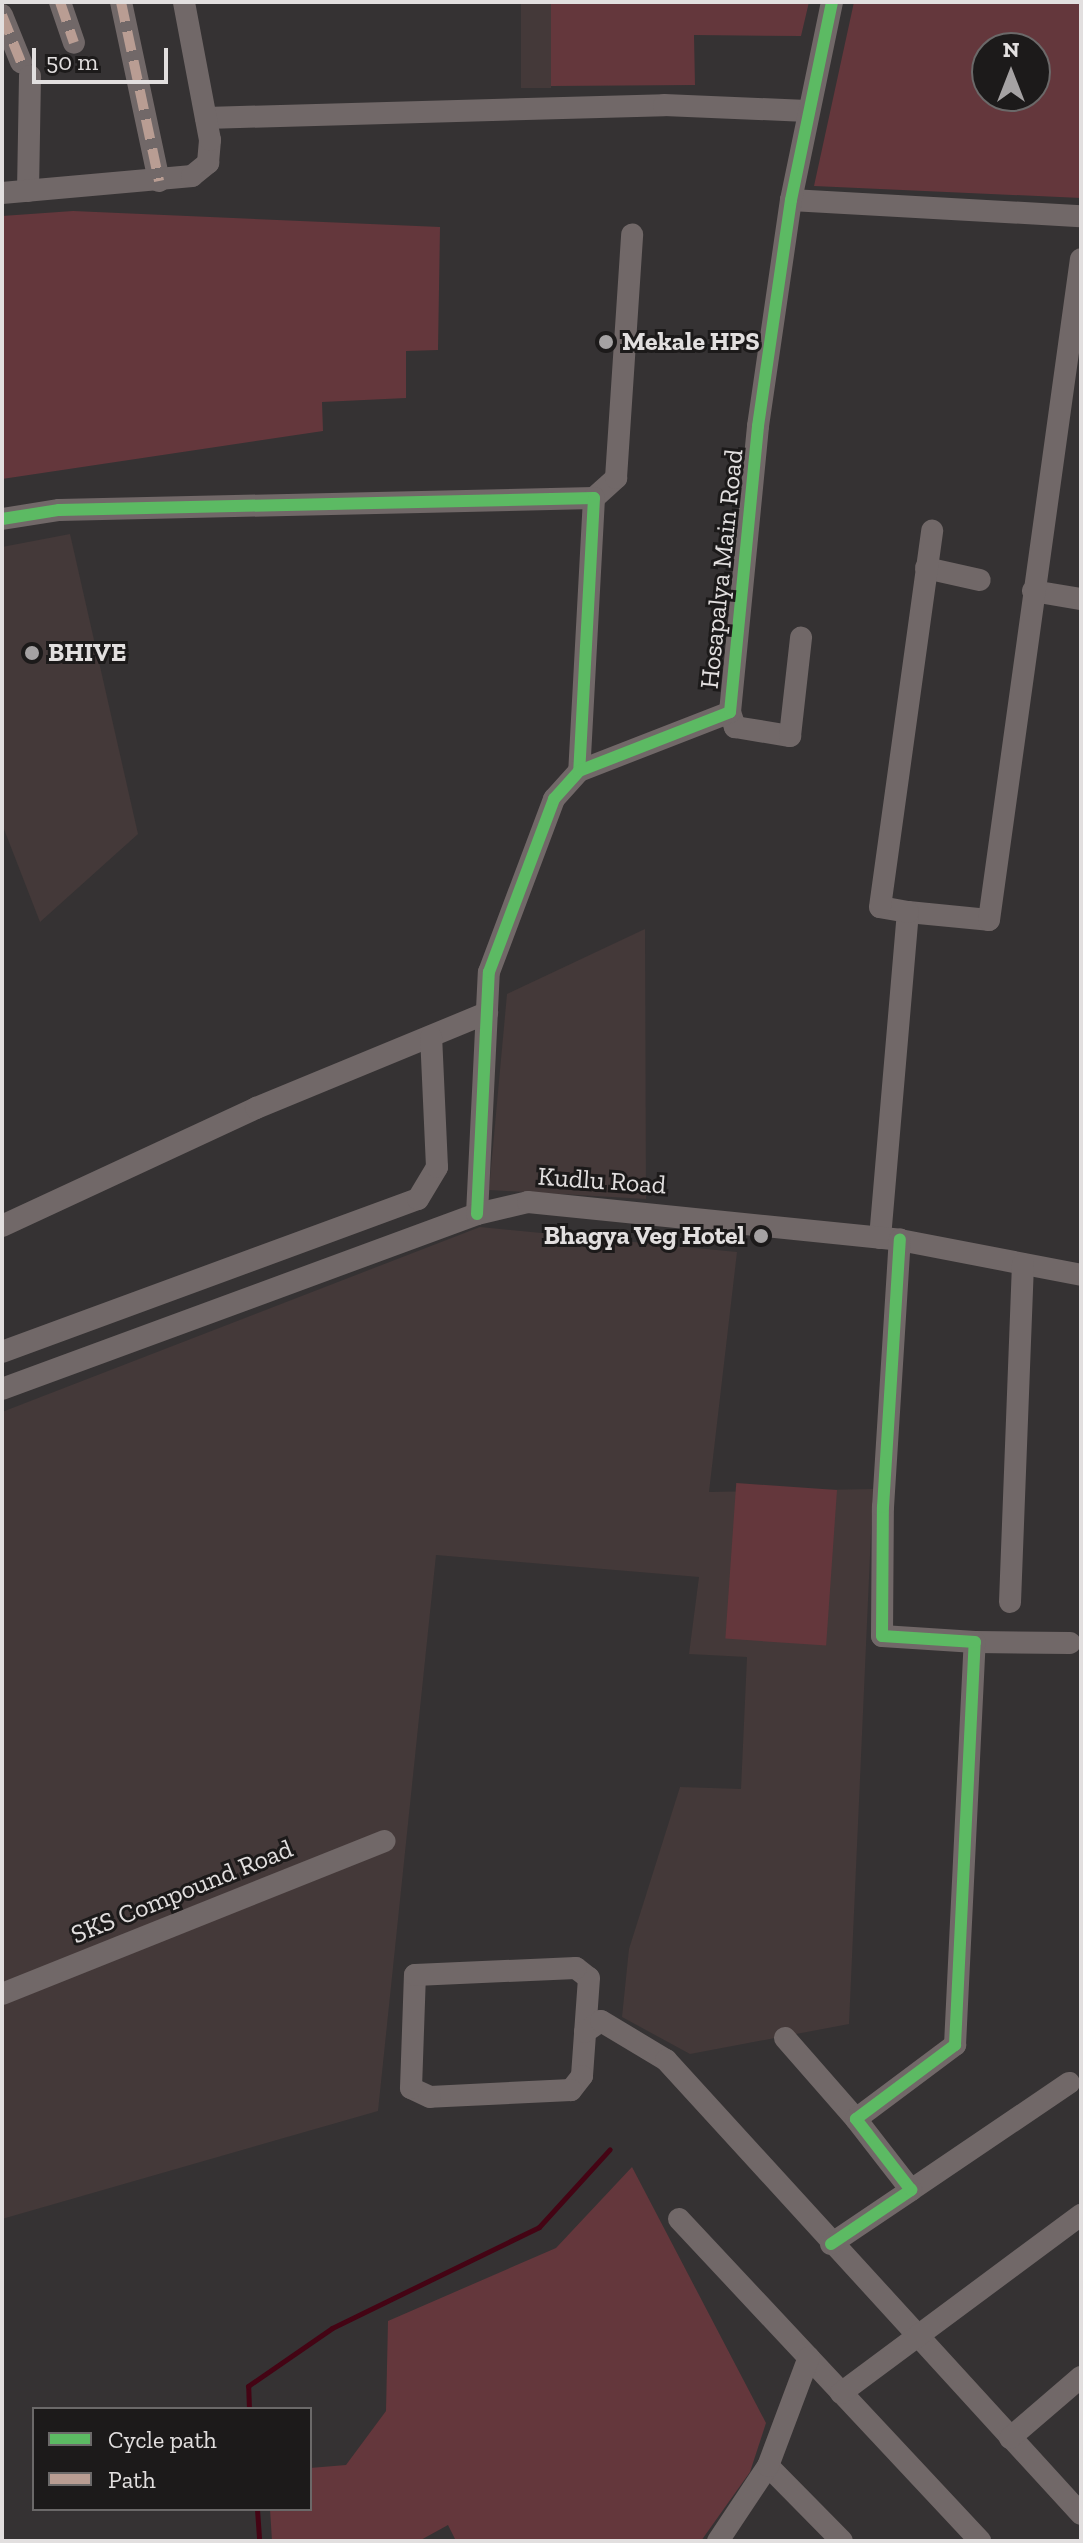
<!DOCTYPE html>
<style>
body{margin:0}
#map{position:relative;width:1083px;height:2543px;overflow:hidden;background:#353233;font-family:"Zilla Slab",serif}
div>[style]{position:absolute}
.built>*{inset:0;background:#443939;transform-origin:0 0}
.green>*{inset:0;background:#64373c;transform-origin:0 0}
.stream>*{height:5px;margin:-2.5px;padding:0 2.5px;transform-origin:2.5px;border-radius:2.5px;background:#440414}
.minor>*{height:22px;margin:-11px;padding:0 11px;transform-origin:11px;border-radius:11px;background:#716868}
.quiet>*{height:10px;margin-top:-5px;transform-origin:0;background:repeating-linear-gradient(90deg,#b99d93 0 20px,transparent 0 30px)}
.cycleway>*{height:12px;margin:-6px;padding:0 6px;transform-origin:6px;border-radius:6px;background:#5cba63}
.dots>*{width:22px;height:22px;translate:-50% -50%;box-sizing:border-box;border:4px solid #1c1a1a;border-radius:50%}
span{translate:-50% -50%;white-space:nowrap;text-align:center;line-height:1.15;-webkit-text-stroke:6px #1c1a1a;paint-order:stroke}
.poi-label{font-size:26px;color:#e2dfdf;font-weight:700}
.left{translate:0 -50%;text-align:left}
.right{translate:-100% -50%;text-align:right}
.street-label{font-size:26px;color:#e2dfdf}
.frame{position:absolute;inset:0;border:4px solid #e2dfdf;pointer-events:none}
.legend{position:absolute;left:32px;top:2407px;width:280px;height:104px;box-sizing:border-box;background:#1c1a1a;border:2px solid #6b6969;margin:0;padding:10px 14px;list-style:none;font-size:24px;color:#e2dfdf}
.legend li{display:flex;align-items:center;gap:16px;height:40px}
.legend b{width:40px;border:2px solid #6b6969}
.north{position:absolute;left:971px;top:32px;width:80px;height:80px;box-sizing:border-box;background:#1c1a1a;border:2px solid #6b6969;border-radius:50%;rotate:0deg;font-size:22px;font-weight:700;line-height:32px;text-align:center;color:#e2dfdf}
.north::after{content:'';display:block;margin:auto;width:28px;height:36px;background:#a5a2a3;clip-path:polygon(50% 0,100% 100%,50% 72%,0 100%)}
.scale{position:absolute;left:32px;top:48px;width:136px;height:36px;box-sizing:border-box;border:4px solid #e2dfdf;border-top:0;padding-left:10px;font-size:24px;line-height:28px;white-space:nowrap;color:#e2dfdf;-webkit-text-stroke:6px #1c1a1a;paint-order:stroke}
</style>
<div id="map">
<div class="built">
<div style="left:521px;top:2px;width:30px;height:86px"></div>
<div style="clip-path:polygon(70px 534px,138px 834px,40px 922px,2px 824px,2px 547px)"></div>
<div style="clip-path:polygon(645px 929px,646px 1199px,489px 1190px,507px 994px)"></div>
<div style="clip-path:polygon(480px 1227px,737px 1252px,709px 1492px,873px 1489px,849px 2024px,690px 2054px,622px 2017px,629px 1949px,680px 1787px,741px 1789px,747px 1657px,689px 1654px,699px 1577px,436px 1555px,378px 2111px,2px 2219px,2px 1412px)"></div>
</div>
<div class="green">
<div style="clip-path:polygon(551px 2px,809px 2px,801px 36px,694px 35px,695px 85px,551px 86px)"></div>
<div style="clip-path:polygon(evenodd,854px 2px,1081px 2px,1081px 198px,814px 186px,854px 2px,1035px 48px,1035px 96px,987px 96px,987px 48px,1035px 48px)"></div>
<div style="clip-path:polygon(73px 211px,440px 227px,438px 350px,406px 351px,406px 398px,322px 402px,323px 431px,2px 479px,2px 216px)"></div>
<div style="left:837px;top:1490px;width:156px;height:101px;rotate:94deg"></div>
<div style="clip-path:polygon(632px 2167px,766px 2423px,750px 2472px,701px 2541px,456px 2541px,448px 2525px,419px 2541px,272px 2541px,270px 2509px,310px 2509px,310px 2468px,346px 2465px,386px 2411px,388px 2321px,556px 2248px)"></div>
</div>
<div class="stream">
<div style="left:249px;top:2409px;width:23px;rotate:-92deg"></div>
<div style="left:248px;top:2386px;width:102px;rotate:-34.6deg"></div>
<div style="left:332px;top:2328px;width:230px;rotate:-26deg"></div>
<div style="left:539px;top:2227px;width:105px;rotate:-47.7deg"></div>
<div style="left:257px;top:2509px;width:32px;rotate:86deg"></div>
</div>
<div class="minor">
<div style="left:60px;top:2px;width:43px;rotate:71.1deg"></div>
<div style="left:121px;top:2px;width:183px;rotate:78deg"></div>
<div style="left:2px;top:15px;width:51px;rotate:68deg"></div>
<div style="left:206px;top:118px;width:458px;rotate:-1.6deg"></div>
<div style="left:664px;top:105px;width:143px;rotate:2.4deg"></div>
<div style="left:28px;top:191px;width:115px;rotate:-89deg"></div>
<div style="left:2px;top:193px;width:191px;rotate:-5.1deg"></div>
<div style="left:192px;top:176px;width:21px;rotate:-39deg"></div>
<div style="left:208px;top:163px;width:23px;rotate:-85deg"></div>
<div style="left:210px;top:140px;width:140px;rotate:-100.7deg"></div>
<div style="left:791px;top:200px;width:290px;rotate:3.2deg"></div>
<div style="left:594px;top:498px;width:30px;rotate:-42deg"></div>
<div style="left:616px;top:478px;width:244px;rotate:-86.2deg"></div>
<div style="left:2px;top:519px;width:58px;rotate:-9deg"></div>
<div style="left:59px;top:510px;width:535px;rotate:-1.28deg"></div>
<div style="left:594px;top:498px;width:273px;rotate:93.1deg"></div>
<div style="left:926px;top:568px;width:55px;rotate:12.5deg"></div>
<div style="left:1033px;top:591px;width:49px;rotate:9.5deg"></div>
<div style="left:730px;top:712px;width:16px;rotate:72deg"></div>
<div style="left:735px;top:727px;width:56px;rotate:9.3deg"></div>
<div style="left:790px;top:736px;width:99px;rotate:-83.6deg"></div>
<div style="left:908px;top:912px;width:81px;rotate:5.6deg"></div>
<div style="left:989px;top:920px;width:667px;rotate:-82.08deg"></div>
<div style="left:477px;top:1214px;width:242px;rotate:-87.2deg"></div>
<div style="left:489px;top:972px;width:185px;rotate:-69.4deg"></div>
<div style="left:554px;top:799px;width:38px;rotate:-48deg"></div>
<div style="left:579px;top:771px;width:162px;rotate:-21.3deg"></div>
<div style="left:730px;top:712px;width:287px;rotate:-84.4deg"></div>
<div style="left:758px;top:426px;width:228px;rotate:-81.7deg"></div>
<div style="left:791px;top:200px;width:202px;rotate:-78.3deg"></div>
<div style="left:2px;top:1226px;width:280px;rotate:-24.9deg"></div>
<div style="left:256px;top:1108px;width:250px;rotate:-22.4deg"></div>
<div style="left:880px;top:1238px;width:327px;rotate:-85.1deg"></div>
<div style="left:908px;top:912px;width:28px;rotate:-170deg"></div>
<div style="left:880px;top:907px;width:380px;rotate:-82.1deg"></div>
<div style="left:2px;top:1352px;width:443px;rotate:-20.2deg"></div>
<div style="left:418px;top:1199px;width:37px;rotate:-59deg"></div>
<div style="left:437px;top:1167px;width:130px;rotate:-92.6deg"></div>
<div style="left:2px;top:1389px;width:506px;rotate:-20.22deg"></div>
<div style="left:477px;top:1214px;width:52px;rotate:-13.2deg"></div>
<div style="left:528px;top:1202px;width:374px;rotate:5.8deg"></div>
<div style="left:900px;top:1240px;width:184px;rotate:10.9deg"></div>
<div style="left:1010px;top:1602px;width:338px;rotate:-87.8deg"></div>
<div style="left:975px;top:1642px;width:95px;rotate:0.6deg"></div>
<div style="left:576px;top:1968px;width:16px;rotate:38deg"></div>
<div style="left:589px;top:1978px;width:98px;rotate:94.1deg"></div>
<div style="left:582px;top:2076px;width:18px;rotate:128deg"></div>
<div style="left:571px;top:2090px;width:141px;rotate:177.2deg"></div>
<div style="left:430px;top:2097px;width:21px;rotate:-155deg"></div>
<div style="left:411px;top:2088px;width:113px;rotate:-88deg"></div>
<div style="left:415px;top:1975px;width:161px;rotate:-2.5deg"></div>
<div style="left:2px;top:1994px;width:412px;rotate:-21.8deg"></div>
<div style="left:585px;top:2032px;width:19px;rotate:-35deg"></div>
<div style="left:601px;top:2021px;width:76px;rotate:31deg"></div>
<div style="left:666px;top:2060px;width:615px;rotate:47.57deg"></div>
<div style="left:785px;top:2038px;width:108px;rotate:48.8deg"></div>
<div style="left:911px;top:2190px;width:191px;rotate:-34.1deg"></div>
<div style="left:679px;top:2219px;width:441px;rotate:46.9deg"></div>
<div style="left:831px;top:2244px;width:97px;rotate:-34deg"></div>
<div style="left:911px;top:2190px;width:90px;rotate:-127.8deg"></div>
<div style="left:856px;top:2119px;width:124px;rotate:-36.8deg"></div>
<div style="left:955px;top:2045px;width:403px;rotate:-87.2deg"></div>
<div style="left:975px;top:1642px;width:93px;rotate:-176.3deg"></div>
<div style="left:882px;top:1636px;width:129px;rotate:-89.6deg"></div>
<div style="left:883px;top:1507px;width:268px;rotate:-86.4deg"></div>
<div style="left:841px;top:2393px;width:299px;rotate:-36.6deg"></div>
<div style="left:1010px;top:2438px;width:94px;rotate:-40.7deg"></div>
<div style="left:768px;top:2466px;width:105px;rotate:45.4deg"></div>
<div style="left:718px;top:2541px;width:90px;rotate:-56.3deg"></div>
<div style="left:768px;top:2466px;width:116px;rotate:-69.4deg"></div>
</div>
<div class="quiet">
<div style="left:60px;top:2px;width:43px;rotate:71.1deg"></div>
<div style="left:121px;top:2px;width:183px;rotate:78deg"></div>
<div style="left:2px;top:15px;width:51px;rotate:68deg"></div>
</div>
<div class="cycleway">
<div style="left:2px;top:519px;width:58px;rotate:-9deg"></div>
<div style="left:59px;top:510px;width:535px;rotate:-1.28deg"></div>
<div style="left:594px;top:498px;width:273px;rotate:93.1deg"></div>
<div style="left:477px;top:1214px;width:242px;rotate:-87.2deg"></div>
<div style="left:489px;top:972px;width:185px;rotate:-69.4deg"></div>
<div style="left:554px;top:799px;width:38px;rotate:-48deg"></div>
<div style="left:579px;top:771px;width:162px;rotate:-21.3deg"></div>
<div style="left:730px;top:712px;width:287px;rotate:-84.4deg"></div>
<div style="left:758px;top:426px;width:228px;rotate:-81.7deg"></div>
<div style="left:791px;top:200px;width:202px;rotate:-78.3deg"></div>
<div style="left:831px;top:2244px;width:97px;rotate:-34deg"></div>
<div style="left:911px;top:2190px;width:90px;rotate:-127.8deg"></div>
<div style="left:856px;top:2119px;width:124px;rotate:-36.8deg"></div>
<div style="left:955px;top:2045px;width:403px;rotate:-87.2deg"></div>
<div style="left:975px;top:1642px;width:93px;rotate:-176.3deg"></div>
<div style="left:882px;top:1636px;width:129px;rotate:-89.6deg"></div>
<div style="left:883px;top:1507px;width:268px;rotate:-86.4deg"></div>
</div>
<div class="dots">
<div style="left:606px;top:342px;background:#a5a2a3"></div>
<div style="left:32px;top:653px;background:#a5a2a3"></div>
<div style="left:761px;top:1236px;background:#a5a2a3"></div>
</div>
<div class="poi-label">
<span class="left" style="left:622px;top:342px">Mekale HPS</span>
<span class="left" style="left:48px;top:653px">BHIVE</span>
<span class="right" style="left:745px;top:1236px">Bhagya Veg Hotel</span>
</div>
<div class="street-label">
<span style="left:722px;top:569px;rotate:-84deg">Hosapalya Main Road</span>
<span style="left:602px;top:1181px;rotate:4deg">Kudlu Road</span>
<span style="left:182px;top:1892px;rotate:-22deg">SKS Compound Road</span>
</div>
<div class="frame"></div>
<ul class="legend">
<li><b style="height:10px;background:#5cba63"></b>Cycle path</li>
<li><b style="height:10px;background:#b99d93"></b>Path</li>
</ul>
<div class="north">N</div>
<div class="scale">50 m</div>
</div>
